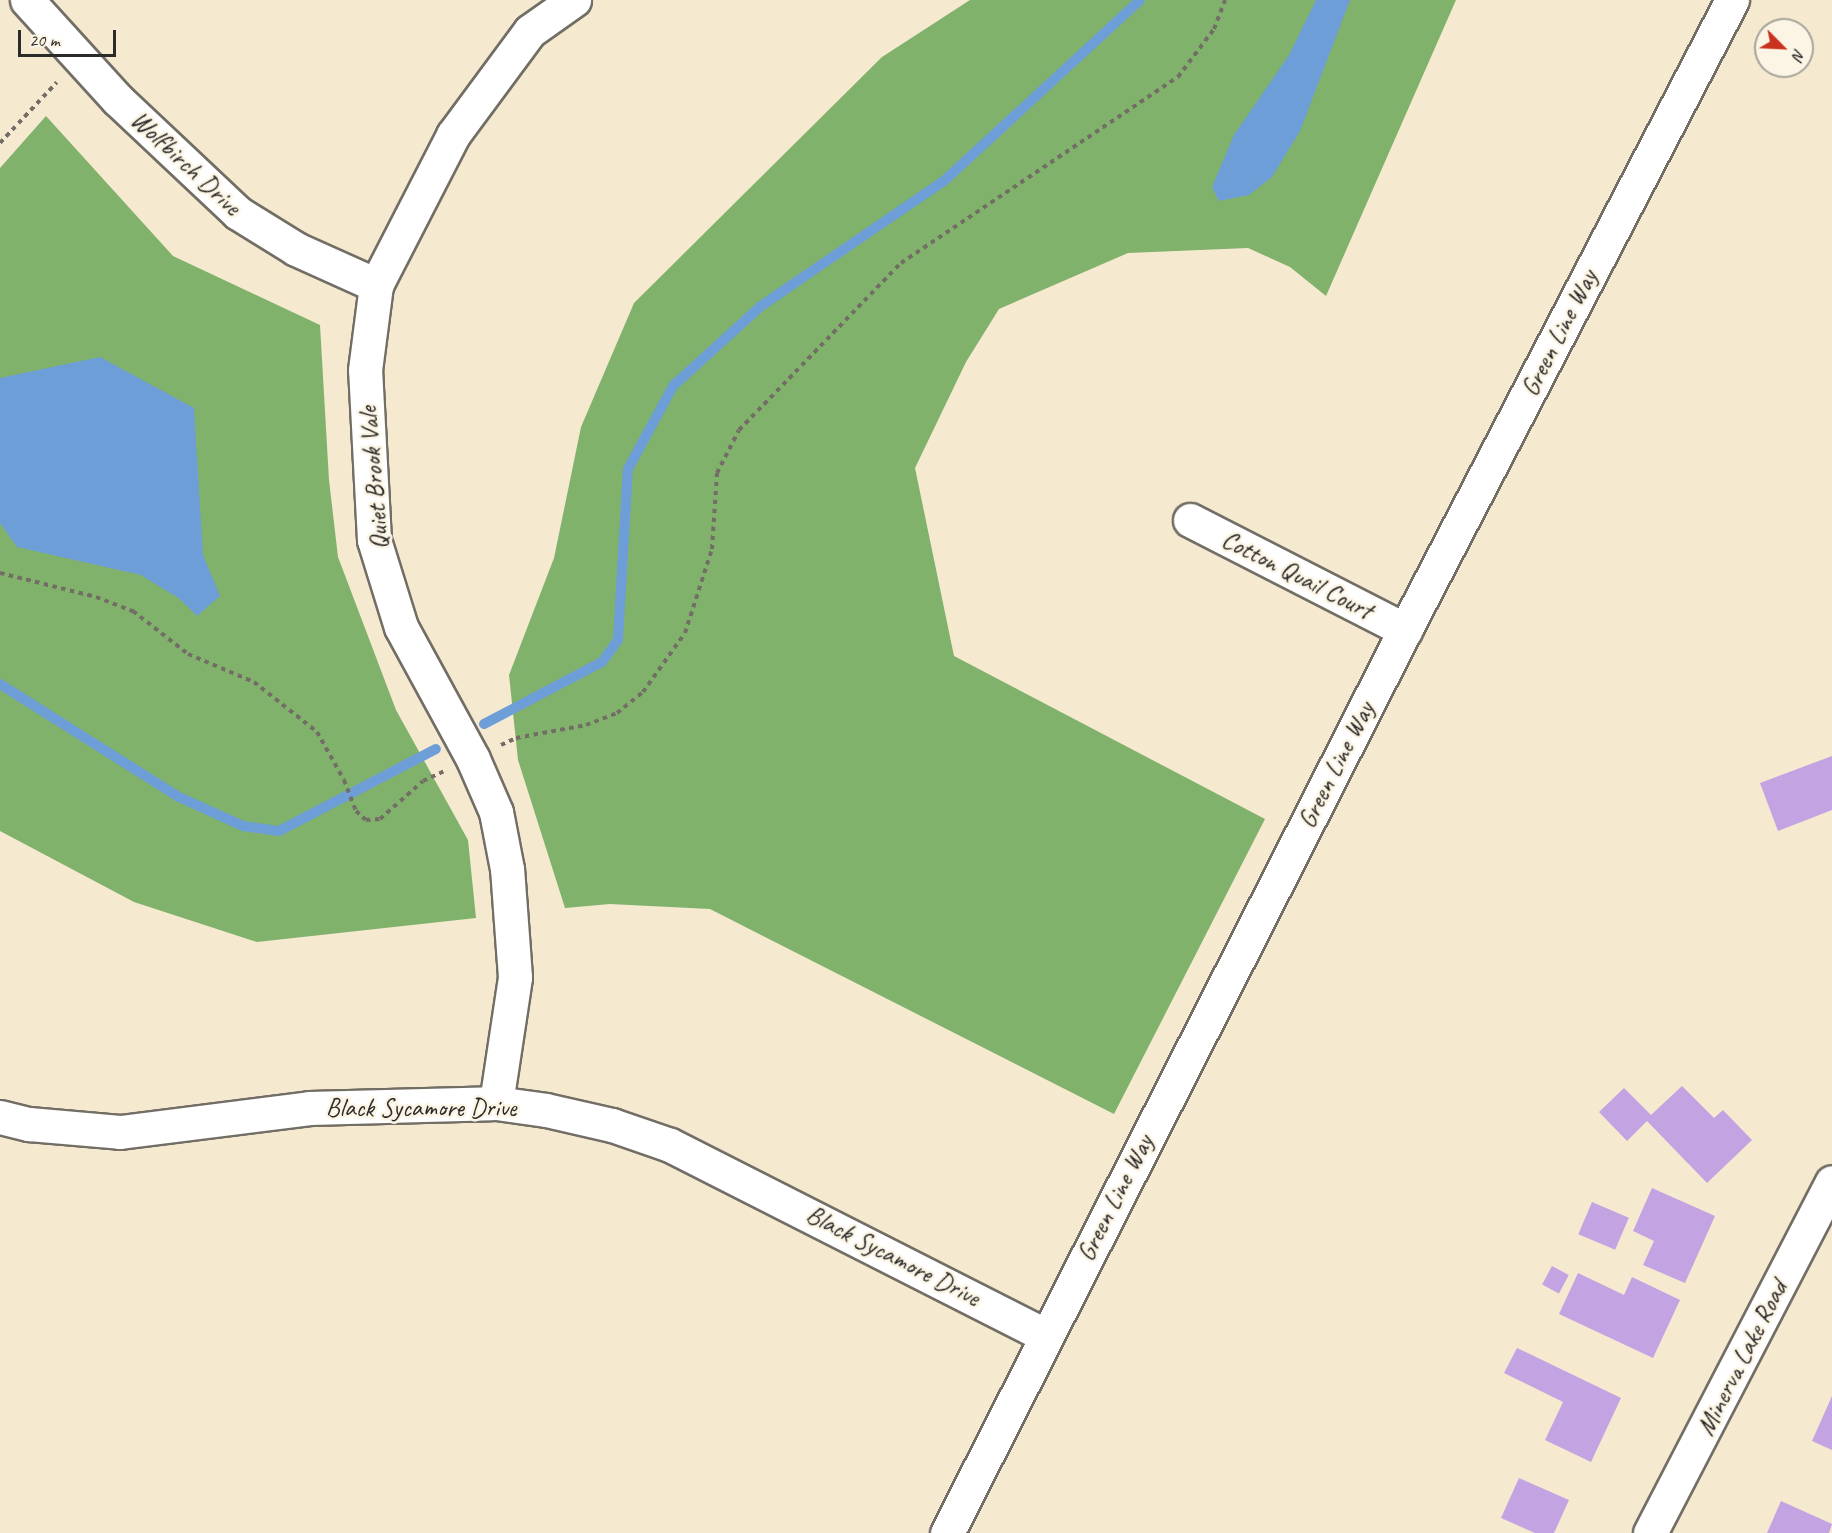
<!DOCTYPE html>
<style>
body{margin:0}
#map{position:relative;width:1832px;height:1533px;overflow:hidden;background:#f5e9d0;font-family:Caveat,sans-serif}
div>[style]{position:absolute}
.forest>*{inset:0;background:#81b26c}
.water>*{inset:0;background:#6d9ed7}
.stream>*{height:10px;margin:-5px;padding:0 5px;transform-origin:5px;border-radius:5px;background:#6d9ed7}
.building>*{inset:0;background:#c3a3e2;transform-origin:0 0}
.path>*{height:4px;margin-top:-2px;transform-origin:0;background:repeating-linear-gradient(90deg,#726e65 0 4.5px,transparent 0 9px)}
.roads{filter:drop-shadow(2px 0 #726e65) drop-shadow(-2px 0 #726e65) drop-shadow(0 2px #726e65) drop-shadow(0 -2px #726e65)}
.minor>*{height:33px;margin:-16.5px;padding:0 16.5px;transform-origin:16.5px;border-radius:16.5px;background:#fff}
span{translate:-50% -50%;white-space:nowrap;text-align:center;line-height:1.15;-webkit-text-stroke:5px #fcf5e5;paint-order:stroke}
.street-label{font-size:26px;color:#2b2b2b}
.north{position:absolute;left:1754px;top:18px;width:60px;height:60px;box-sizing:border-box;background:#fcf5e5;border:2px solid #a8a49b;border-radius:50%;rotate:114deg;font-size:16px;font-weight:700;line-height:24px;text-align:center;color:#2b2b2b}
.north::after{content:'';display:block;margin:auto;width:21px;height:27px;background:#c8321e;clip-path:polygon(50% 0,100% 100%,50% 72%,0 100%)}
.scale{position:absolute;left:18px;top:30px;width:98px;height:27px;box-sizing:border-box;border:3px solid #2b2b2b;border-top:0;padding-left:8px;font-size:18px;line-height:21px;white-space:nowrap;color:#2b2b2b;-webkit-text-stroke:4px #fcf5e5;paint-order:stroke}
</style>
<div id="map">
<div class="forest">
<div style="clip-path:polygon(970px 0,1456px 0,1326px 296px,1290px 267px,1248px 248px,1128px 253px,999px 309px,966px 362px,915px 468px,954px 656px,1265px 819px,1114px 1114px,710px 909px,610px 904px,565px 908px,518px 760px,509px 675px,554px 558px,581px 427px,634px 303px,882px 57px)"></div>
<div style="clip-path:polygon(46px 116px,173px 256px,320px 325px,329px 480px,338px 557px,396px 710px,468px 840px,476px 918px,257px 942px,134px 902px,0 831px,0 168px)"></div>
</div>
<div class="water">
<div style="clip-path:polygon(1316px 0,1350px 0,1300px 131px,1272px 177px,1249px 195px,1219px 201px,1212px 187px,1234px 135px,1289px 55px)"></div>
<div style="clip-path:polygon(100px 357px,194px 408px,203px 555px,220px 596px,197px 616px,180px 599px,141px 575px,17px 547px,0 523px,0 378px)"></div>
</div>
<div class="stream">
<div style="left:0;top:684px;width:212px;rotate:32.3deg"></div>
<div style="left:179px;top:797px;width:70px;rotate:24.4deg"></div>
<div style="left:243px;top:826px;width:36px;rotate:8deg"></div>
<div style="left:279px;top:831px;width:177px;rotate:-27.6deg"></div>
<div style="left:484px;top:724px;width:133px;rotate:-27.7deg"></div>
<div style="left:602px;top:662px;width:27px;rotate:-54deg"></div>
<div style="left:618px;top:640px;width:171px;rotate:-86.7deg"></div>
<div style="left:628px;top:469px;width:94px;rotate:-61.5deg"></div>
<div style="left:673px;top:386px;width:119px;rotate:-42.3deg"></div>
<div style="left:761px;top:306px;width:223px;rotate:-34.4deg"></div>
<div style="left:945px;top:180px;width:265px;rotate:-42.7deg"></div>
</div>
<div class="building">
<div style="clip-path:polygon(1832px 756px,1832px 810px,1778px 831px,1760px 783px)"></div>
<div style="clip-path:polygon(1682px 1086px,1714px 1118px,1723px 1110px,1752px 1140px,1707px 1183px,1647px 1121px,1627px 1141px,1599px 1112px,1624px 1088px,1651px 1115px)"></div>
<div style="clip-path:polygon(1652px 1188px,1715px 1216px,1685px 1283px,1643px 1265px,1654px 1241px,1633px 1231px)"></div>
<div style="left:1592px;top:1202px;width:40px;height:35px;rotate:23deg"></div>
<div style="left:1552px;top:1266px;width:19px;height:21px;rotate:28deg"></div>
<div style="clip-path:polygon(1578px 1273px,1624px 1295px,1632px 1277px,1680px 1300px,1653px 1358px,1559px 1314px)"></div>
<div style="clip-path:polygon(1517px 1348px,1621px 1398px,1591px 1462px,1545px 1440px,1563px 1402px,1504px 1373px)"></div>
<div style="clip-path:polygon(1832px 1396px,1832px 1450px,1812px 1441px)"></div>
<div style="clip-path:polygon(1519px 1478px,1569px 1500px,1554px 1533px,1535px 1533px,1501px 1518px)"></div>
<div style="clip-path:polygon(1781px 1501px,1832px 1524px,1829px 1533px,1767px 1533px)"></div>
</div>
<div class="path">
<div style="left:0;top:143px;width:83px;rotate:-46.9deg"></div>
<div style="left:0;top:573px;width:99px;rotate:14deg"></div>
<div style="left:96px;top:597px;width:40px;rotate:21deg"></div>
<div style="left:133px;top:611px;width:70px;rotate:38deg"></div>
<div style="left:188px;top:654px;width:72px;rotate:23deg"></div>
<div style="left:254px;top:682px;width:80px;rotate:38.4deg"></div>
<div style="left:317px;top:732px;width:55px;rotate:60.6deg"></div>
<div style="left:344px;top:780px;width:33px;rotate:69deg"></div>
<div style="left:356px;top:811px;width:13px;rotate:42deg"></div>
<div style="left:366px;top:820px;width:14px;rotate:-4deg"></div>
<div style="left:380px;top:819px;width:57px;rotate:-41.5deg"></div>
<div style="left:423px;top:781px;width:23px;rotate:-25deg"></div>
<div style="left:501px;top:745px;width:17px;rotate:-25deg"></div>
<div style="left:516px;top:738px;width:71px;rotate:-10.5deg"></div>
<div style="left:586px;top:725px;width:33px;rotate:-21deg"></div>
<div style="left:617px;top:713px;width:33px;rotate:-39deg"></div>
<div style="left:643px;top:692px;width:72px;rotate:-54.6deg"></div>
<div style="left:685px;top:633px;width:88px;rotate:-72.2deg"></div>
<div style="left:712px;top:549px;width:76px;rotate:-86.2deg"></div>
<div style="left:717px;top:473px;width:48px;rotate:-62.9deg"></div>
<div style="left:739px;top:430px;width:233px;rotate:-45.9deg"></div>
<div style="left:901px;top:263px;width:334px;rotate:-33.9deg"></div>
<div style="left:1178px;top:77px;width:60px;rotate:-53.1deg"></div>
<div style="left:1214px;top:29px;width:31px;rotate:-69deg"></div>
</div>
<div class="roads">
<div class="minor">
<div style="left:27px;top:0;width:134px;rotate:47.7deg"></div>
<div style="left:117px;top:99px;width:166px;rotate:43.3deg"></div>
<div style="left:238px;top:213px;width:68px;rotate:31.8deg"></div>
<div style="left:296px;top:249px;width:88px;rotate:24.2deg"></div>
<div style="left:1190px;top:520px;width:242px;rotate:27.1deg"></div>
<div style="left:496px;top:1103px;width:127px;rotate:-81.4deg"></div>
<div style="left:515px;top:977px;width:108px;rotate:-94.2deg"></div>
<div style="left:507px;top:869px;width:58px;rotate:-100.9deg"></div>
<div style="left:496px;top:812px;width:58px;rotate:-113.5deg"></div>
<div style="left:473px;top:759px;width:150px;rotate:-118.6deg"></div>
<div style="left:401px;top:627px;width:91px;rotate:-107.2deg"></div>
<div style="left:374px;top:540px;width:170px;rotate:-93deg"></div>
<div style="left:365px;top:370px;width:86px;rotate:-82.6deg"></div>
<div style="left:376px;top:285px;width:169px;rotate:-62.8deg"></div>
<div style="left:453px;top:135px;width:129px;rotate:-53.5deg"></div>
<div style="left:530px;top:31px;width:54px;rotate:-35.2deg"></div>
<div style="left:0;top:1117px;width:30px;rotate:14deg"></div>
<div style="left:29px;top:1124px;width:91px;rotate:5deg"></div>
<div style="left:120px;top:1132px;width:191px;rotate:-7.2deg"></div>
<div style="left:309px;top:1108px;width:187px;rotate:-1.5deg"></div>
<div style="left:496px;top:1103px;width:50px;rotate:8deg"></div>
<div style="left:546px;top:1110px;width:68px;rotate:12.8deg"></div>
<div style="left:612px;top:1125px;width:61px;rotate:19deg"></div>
<div style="left:670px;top:1145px;width:420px;rotate:26.9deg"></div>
<div style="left:947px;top:1533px;width:1013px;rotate:-63.11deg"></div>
<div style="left:1405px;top:630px;width:710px;rotate:-62.57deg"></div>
<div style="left:1650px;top:1533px;width:395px;rotate:-62.6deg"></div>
</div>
</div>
<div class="street-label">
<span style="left:186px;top:163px;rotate:43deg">Wolfbirch Drive</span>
<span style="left:1559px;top:333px;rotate:-63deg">Green Line Way</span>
<span style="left:374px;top:478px;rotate:-95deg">Quiet Brook Vale</span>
<span style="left:1297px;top:575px;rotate:27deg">Cotton Quail Court</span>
<span style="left:1336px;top:765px;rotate:-63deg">Green Line Way</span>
<span style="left:421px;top:1108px">Black Sycamore Drive</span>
<span style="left:1115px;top:1198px;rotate:-63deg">Green Line Way</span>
<span style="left:893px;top:1256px;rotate:27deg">Black Sycamore Drive</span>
<span style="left:1742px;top:1358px;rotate:-63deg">Minerva Lake Road</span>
</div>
<div class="north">N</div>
<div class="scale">20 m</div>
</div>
